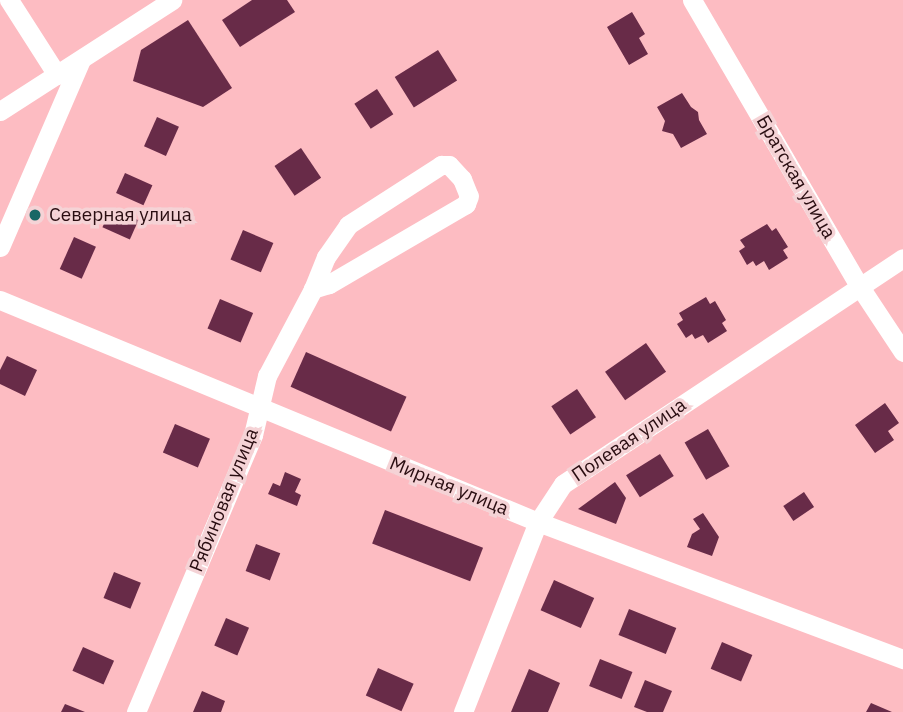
<!DOCTYPE html>
<meta charset="utf-8">
<style>
body{margin:0}
#map{position:relative;width:903px;height:712px;overflow:hidden;background:#fdbcc2;font-family:"IBM Plex Sans",sans-serif}
div>[style]{position:absolute}
.building>*{inset:0;background:#682b48;transform-origin:0 0}
.minor>*{height:19px;margin:-9.5px;padding:0 9.5px;transform-origin:9.5px;border-radius:9.5px;background:#fff}
.dots>*{width:19px;height:19px;translate:-50% -50%;box-sizing:border-box;border:4px solid #f5d3d6;border-radius:50%}
span{translate:-50% -50%;white-space:nowrap;text-align:center;line-height:1.15;-webkit-text-stroke:7px #f5d3d6;paint-order:stroke}
.street-label{font-size:19px;color:#290d11}
.poi-label{font-size:19px;color:#290d11}
.left{translate:0 -50%;text-align:left}
</style>
<div id="map">
<div class="building">
<div style="clip-path:polygon(252px 0,287px 0,295px 12px,240px 47px,222px 20px)"></div>
<div style="clip-path:polygon(632px 12px,645px 34px,639px 38px,648px 54px,629px 65px,607px 27px)"></div>
<div style="clip-path:polygon(188px 20px,232px 88px,203px 107px,133px 81px,141px 50px)"></div>
<div style="left:438px;top:50px;width:36px;height:51px;rotate:58deg"></div>
<div style="left:377px;top:89px;width:30px;height:27px;rotate:57deg"></div>
<div style="clip-path:polygon(682px 93px,691px 107px,698px 112px,699px 120px,707px 134px,681px 148px,673px 134px,662px 131px,665px 121px,657px 107px)"></div>
<div style="left:157px;top:117px;width:24px;height:32px;rotate:24deg"></div>
<div style="left:301px;top:148px;width:36px;height:32px;rotate:56deg"></div>
<div style="left:125px;top:173px;width:30px;height:22px;rotate:24deg"></div>
<div style="left:111px;top:208px;width:30px;height:21px;rotate:24deg"></div>
<div style="clip-path:polygon(767px 224px,772px 231px,776px 228px,788px 247px,783px 250px,788px 258px,769px 270px,764px 261px,756px 266px,753px 261px,747px 265px,739px 251px,745px 247px,740px 240px)"></div>
<div style="left:243px;top:230px;width:33px;height:32px;rotate:23deg"></div>
<div style="left:74px;top:237px;width:24px;height:35px;rotate:24deg"></div>
<div style="clip-path:polygon(706px 297px,710px 304px,715px 301px,726px 320px,722px 323px,727px 331px,708px 343px,703px 335px,695px 339px,692px 334px,686px 338px,677px 324px,683px 320px,679px 313px)"></div>
<div style="left:220px;top:299px;width:36px;height:32px;rotate:23deg"></div>
<div style="left:646px;top:343px;width:35px;height:50px;rotate:55deg"></div>
<div style="left:306px;top:352px;width:110px;height:38px;rotate:24deg"></div>
<div style="clip-path:polygon(7px 356px,37px 370px,25px 396px,0 384px,0 370px)"></div>
<div style="left:577px;top:389px;width:34px;height:31px;rotate:56deg"></div>
<div style="clip-path:polygon(885px 403px,899px 423px,888px 431px,894px 440px,875px 453px,855px 425px)"></div>
<div style="left:175px;top:424px;width:38px;height:31px;rotate:23deg"></div>
<div style="left:708px;top:429px;width:43px;height:27px;rotate:60deg"></div>
<div style="left:660px;top:454px;width:26px;height:40px;rotate:58deg"></div>
<div style="clip-path:polygon(285px 472px,301px 479px,295px 492px,301px 495px,297px 506px,268px 494px,273px 483px,280px 486px)"></div>
<div style="clip-path:polygon(615px 482px,626px 498px,616px 524px,578px 509px)"></div>
<div style="left:804px;top:492px;width:18px;height:25px;rotate:56deg"></div>
<div style="left:385px;top:510px;width:105px;height:36px;rotate:21deg"></div>
<div style="clip-path:polygon(703px 513px,719px 537px,712px 556px,687px 547px,692px 534px,700px 529px,693px 519px)"></div>
<div style="left:256px;top:544px;width:26px;height:29px;rotate:21deg"></div>
<div style="left:114px;top:572px;width:29px;height:28px;rotate:22deg"></div>
<div style="left:554px;top:580px;width:44px;height:33px;rotate:24deg"></div>
<div style="left:629px;top:609px;width:51px;height:28px;rotate:22deg"></div>
<div style="left:226px;top:618px;width:25px;height:30px;rotate:23deg"></div>
<div style="left:722px;top:642px;width:33px;height:29px;rotate:23deg"></div>
<div style="left:83px;top:647px;width:34px;height:26px;rotate:24deg"></div>
<div style="left:600px;top:659px;width:35px;height:29px;rotate:22deg"></div>
<div style="left:378px;top:668px;width:39px;height:30px;rotate:24deg"></div>
<div style="clip-path:polygon(529px 669px,560px 683px,548px 712px,511px 712px)"></div>
<div style="clip-path:polygon(645px 680px,672px 691px,663px 712px,647px 712px,634px 707px)"></div>
<div style="clip-path:polygon(202px 691px,225px 701px,221px 712px,193px 712px)"></div>
<div style="clip-path:polygon(871px 703px,892px 712px,866px 712px)"></div>
<div style="clip-path:polygon(65px 704px,85px 712px,61px 712px)"></div>
</div>
<div class="minor">
<div style="left:9px;top:0;width:89px;rotate:57.4deg"></div>
<div style="left:692px;top:0;width:333px;rotate:59.7deg"></div>
<div style="left:860px;top:287px;width:78px;rotate:56.5deg"></div>
<div style="left:0;top:111px;width:205px;rotate:-32.8deg"></div>
<div style="left:0;top:247px;width:204px;rotate:-66.6deg"></div>
<div style="left:0;top:300px;width:582px;rotate:22.42deg"></div>
<div style="left:538px;top:522px;width:390px;rotate:20.6deg"></div>
<div style="left:136px;top:712px;width:301px;rotate:-67.1deg"></div>
<div style="left:253px;top:435px;width:61px;rotate:-76.7deg"></div>
<div style="left:267px;top:376px;width:98px;rotate:-62.1deg"></div>
<div style="left:313px;top:289px;width:35px;rotate:-68deg"></div>
<div style="left:326px;top:257px;width:39px;rotate:-55deg"></div>
<div style="left:348px;top:225px;width:111px;rotate:-32.8deg"></div>
<div style="left:441px;top:165px;width:8px"></div>
<div style="left:449px;top:165px;width:19px;rotate:47deg"></div>
<div style="left:462px;top:179px;width:18px;rotate:68deg"></div>
<div style="left:469px;top:196px;width:9px;rotate:111deg"></div>
<div style="left:466px;top:204px;width:159px;rotate:149.7deg"></div>
<div style="left:329px;top:284px;width:17px;rotate:163deg"></div>
<div style="left:463px;top:712px;width:204px;rotate:-68.5deg"></div>
<div style="left:538px;top:522px;width:45px;rotate:-56.7deg"></div>
<div style="left:563px;top:484px;width:408px;rotate:-33.6deg"></div>
</div>
<div class="dots">
<div style="left:35px;top:215px;background:#196766"></div>
</div>
<div class="street-label">
<span style="left:796px;top:177px;rotate:60deg">Братская улица</span>
<span style="left:629px;top:440px;rotate:-34deg">Полевая улица</span>
<span style="left:449px;top:486px;rotate:22deg">Мирная улица</span>
<span style="left:224px;top:500px;rotate:-68deg">Рябиновая улица</span>
</div>
<div class="poi-label">
<span class="left" style="left:49px;top:215px">Северная улица</span>
</div>
</div>
